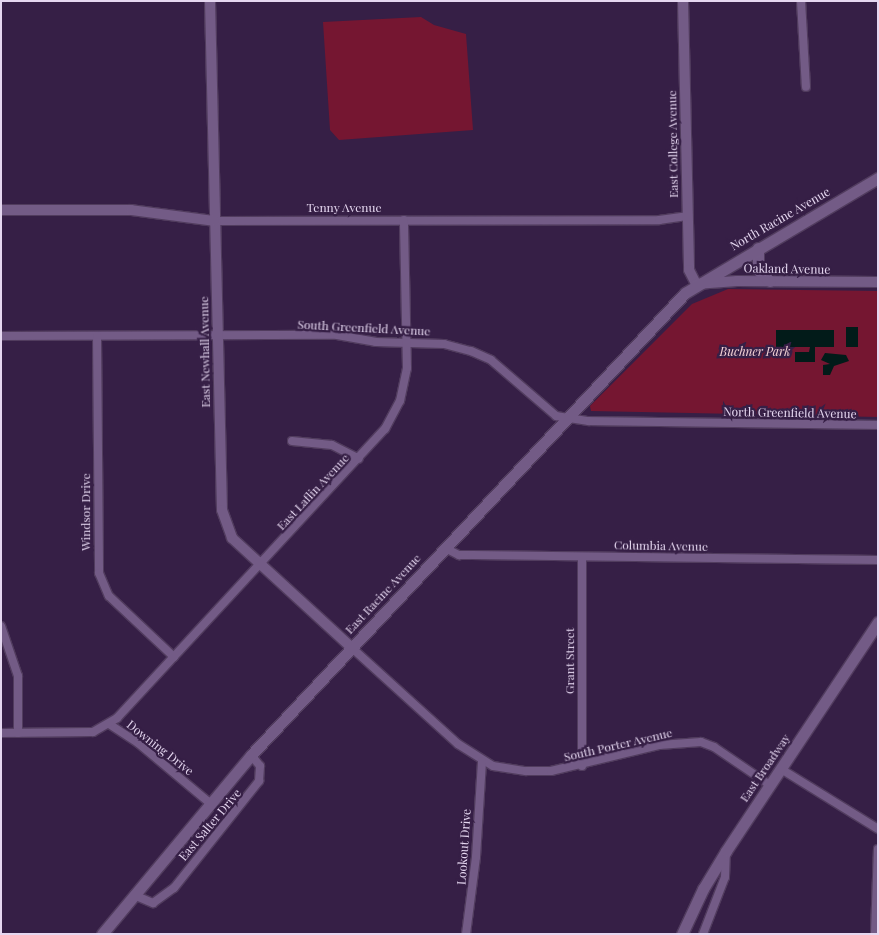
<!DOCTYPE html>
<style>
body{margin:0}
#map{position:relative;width:879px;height:935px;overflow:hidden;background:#361f46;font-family:"Playfair Display",serif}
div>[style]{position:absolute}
.green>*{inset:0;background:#751631}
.water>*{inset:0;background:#021b19;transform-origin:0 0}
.roads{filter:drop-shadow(1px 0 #513c5e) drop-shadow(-1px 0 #513c5e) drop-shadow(0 1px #513c5e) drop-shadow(0 -1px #513c5e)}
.minor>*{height:8px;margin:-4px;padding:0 4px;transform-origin:4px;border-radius:4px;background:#735b86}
.tertiary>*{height:10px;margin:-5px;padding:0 5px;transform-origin:5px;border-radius:5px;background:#735b86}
.secondary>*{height:11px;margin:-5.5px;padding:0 5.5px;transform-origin:5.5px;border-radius:5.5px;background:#735b86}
span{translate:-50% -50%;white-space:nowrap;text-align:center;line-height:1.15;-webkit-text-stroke:4.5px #361f46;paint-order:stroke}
.street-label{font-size:12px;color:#e5d7f0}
.park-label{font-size:12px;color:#f5d3d7;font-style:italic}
.frame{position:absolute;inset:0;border:2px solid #e5d7f0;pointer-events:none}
</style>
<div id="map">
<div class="green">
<div style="clip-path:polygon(421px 17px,434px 25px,466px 34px,473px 130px,339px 140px,330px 130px,323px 22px)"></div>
<div style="clip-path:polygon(728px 289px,878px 291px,878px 417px,591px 411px,590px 406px,692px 304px)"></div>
</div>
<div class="water">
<div style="left:846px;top:327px;width:12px;height:20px"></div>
<div style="clip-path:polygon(776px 330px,834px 330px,834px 347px,815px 347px,815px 362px,795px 362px,795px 352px,809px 352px,810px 347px,776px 347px)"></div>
<div style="clip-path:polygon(825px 353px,846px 355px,849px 361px,834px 366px,830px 375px,823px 375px,823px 365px,830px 364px,821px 360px)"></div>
</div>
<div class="roads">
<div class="minor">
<div style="left:801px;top:1px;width:86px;rotate:86.7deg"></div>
<div style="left:214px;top:221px;width:445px;rotate:-0.1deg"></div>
<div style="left:659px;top:220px;width:28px;rotate:-8deg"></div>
<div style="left:1px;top:336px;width:336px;rotate:-0.2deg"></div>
<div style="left:337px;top:335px;width:40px;rotate:10deg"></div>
<div style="left:376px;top:342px;width:68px;rotate:1.7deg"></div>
<div style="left:444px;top:344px;width:28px;rotate:15deg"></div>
<div style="left:471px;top:351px;width:22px;rotate:24deg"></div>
<div style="left:491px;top:360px;width:86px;rotate:40.7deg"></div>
<div style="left:556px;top:416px;width:33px;rotate:9deg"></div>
<div style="left:589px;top:421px;width:289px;rotate:0.8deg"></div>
<div style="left:97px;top:336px;width:237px;rotate:89.5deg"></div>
<div style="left:99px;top:573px;width:25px;rotate:67deg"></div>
<div style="left:109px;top:596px;width:89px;rotate:43.2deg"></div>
<div style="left:292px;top:441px;width:40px;rotate:5.7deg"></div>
<div style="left:332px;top:445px;width:30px;rotate:27deg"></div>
<div style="left:445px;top:548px;width:16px;rotate:27deg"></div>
<div style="left:459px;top:555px;width:13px"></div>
<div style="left:472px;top:555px;width:406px;rotate:0.7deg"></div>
<div style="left:1px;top:626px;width:53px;rotate:71.2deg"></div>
<div style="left:18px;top:676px;width:57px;rotate:90deg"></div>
<div style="left:352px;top:648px;width:143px;rotate:42.2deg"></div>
<div style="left:458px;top:744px;width:41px;rotate:32.2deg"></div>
<div style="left:493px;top:766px;width:33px;rotate:9deg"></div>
<div style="left:526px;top:771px;width:25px"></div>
<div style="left:551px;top:771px;width:111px;rotate:-13.5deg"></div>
<div style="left:659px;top:745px;width:42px;rotate:-4.1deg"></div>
<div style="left:701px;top:742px;width:14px;rotate:21deg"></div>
<div style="left:714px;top:747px;width:68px;rotate:34.2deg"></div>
<div style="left:109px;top:724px;width:35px;rotate:33deg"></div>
<div style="left:138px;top:743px;width:95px;rotate:39.9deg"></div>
<div style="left:1px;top:733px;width:92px;rotate:-0.6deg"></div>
<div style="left:93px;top:732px;width:28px;rotate:-30deg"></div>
<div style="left:117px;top:718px;width:394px;rotate:-47.2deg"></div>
<div style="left:385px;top:429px;width:32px;rotate:-62deg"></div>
<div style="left:400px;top:401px;width:34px;rotate:-78deg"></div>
<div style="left:407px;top:368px;width:148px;rotate:-91.2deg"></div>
<div style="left:582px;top:766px;width:209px;rotate:-90deg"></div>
<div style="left:781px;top:769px;width:114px;rotate:31.7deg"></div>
<div style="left:134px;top:895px;width:21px;rotate:23deg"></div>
<div style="left:153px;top:903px;width:26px;rotate:-36deg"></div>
<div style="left:174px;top:888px;width:137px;rotate:-51.5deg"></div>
<div style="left:259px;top:781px;width:15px;rotate:-86deg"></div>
<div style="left:260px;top:766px;width:14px;rotate:-129deg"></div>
<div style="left:466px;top:934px;width:78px;rotate:-82.6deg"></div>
<div style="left:476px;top:857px;width:96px;rotate:-86.4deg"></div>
<div style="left:703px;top:934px;width:61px;rotate:-68.9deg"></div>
<div style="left:725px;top:877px;width:26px;rotate:-88deg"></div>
<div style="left:875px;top:934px;width:85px;rotate:-88deg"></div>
</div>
<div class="tertiary">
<div style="left:210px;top:1px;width:509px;rotate:88.65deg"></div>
<div style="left:222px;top:510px;width:30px;rotate:70deg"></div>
<div style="left:232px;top:538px;width:163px;rotate:42.5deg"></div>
<div style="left:683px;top:1px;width:269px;rotate:88.7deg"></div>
<div style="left:689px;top:270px;width:16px;rotate:63deg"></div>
<div style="left:696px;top:284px;width:41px;rotate:-4.2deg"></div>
<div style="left:737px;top:281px;width:141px;rotate:0.4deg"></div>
<div style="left:1px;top:210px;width:130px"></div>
<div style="left:131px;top:210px;width:84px;rotate:7.5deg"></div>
</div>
<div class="secondary">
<div style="left:758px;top:248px;width:22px;rotate:90deg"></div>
<div style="left:758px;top:270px;width:16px;rotate:43deg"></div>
<div style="left:102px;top:934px;width:233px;rotate:-50.2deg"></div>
<div style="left:251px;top:755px;width:634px;rotate:-46.79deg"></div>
<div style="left:685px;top:293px;width:225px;rotate:-30.8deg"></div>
<div style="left:682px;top:934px;width:50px;rotate:-65deg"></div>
<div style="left:703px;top:889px;width:44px;rotate:-58.8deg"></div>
<div style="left:726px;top:851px;width:275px;rotate:-56.4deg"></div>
</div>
</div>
<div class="street-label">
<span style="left:673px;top:144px;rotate:-91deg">East College Avenue</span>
<span style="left:344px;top:208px">Tenny Avenue</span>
<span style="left:780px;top:219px;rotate:-30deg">North Racine Avenue</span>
<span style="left:787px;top:269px;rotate:1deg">Oakland Avenue</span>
<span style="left:364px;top:328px;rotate:3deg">South Greenfield Avenue</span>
<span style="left:205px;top:352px;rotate:-91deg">East Newhall Avenue</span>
<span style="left:790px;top:413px;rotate:1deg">North Greenfield Avenue</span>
<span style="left:313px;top:492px;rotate:-47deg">East Laflin Avenue</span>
<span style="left:86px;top:512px;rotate:-90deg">Windsor Drive</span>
<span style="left:661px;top:546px;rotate:1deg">Columbia Avenue</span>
<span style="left:383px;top:594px;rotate:-47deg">East Racine Avenue</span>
<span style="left:570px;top:661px;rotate:-90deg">Grant Street</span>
<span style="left:618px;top:745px;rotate:-13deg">South Porter Avenue</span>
<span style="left:160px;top:748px;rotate:38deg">Downing Drive</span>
<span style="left:765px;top:768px;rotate:-56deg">East Broadway</span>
<span style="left:210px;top:825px;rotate:-50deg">East Salter Drive</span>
<span style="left:464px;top:847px;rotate:-86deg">Lookout Drive</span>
</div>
<div class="park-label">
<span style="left:755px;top:352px">Buchner Park</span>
</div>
<div class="frame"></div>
</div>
